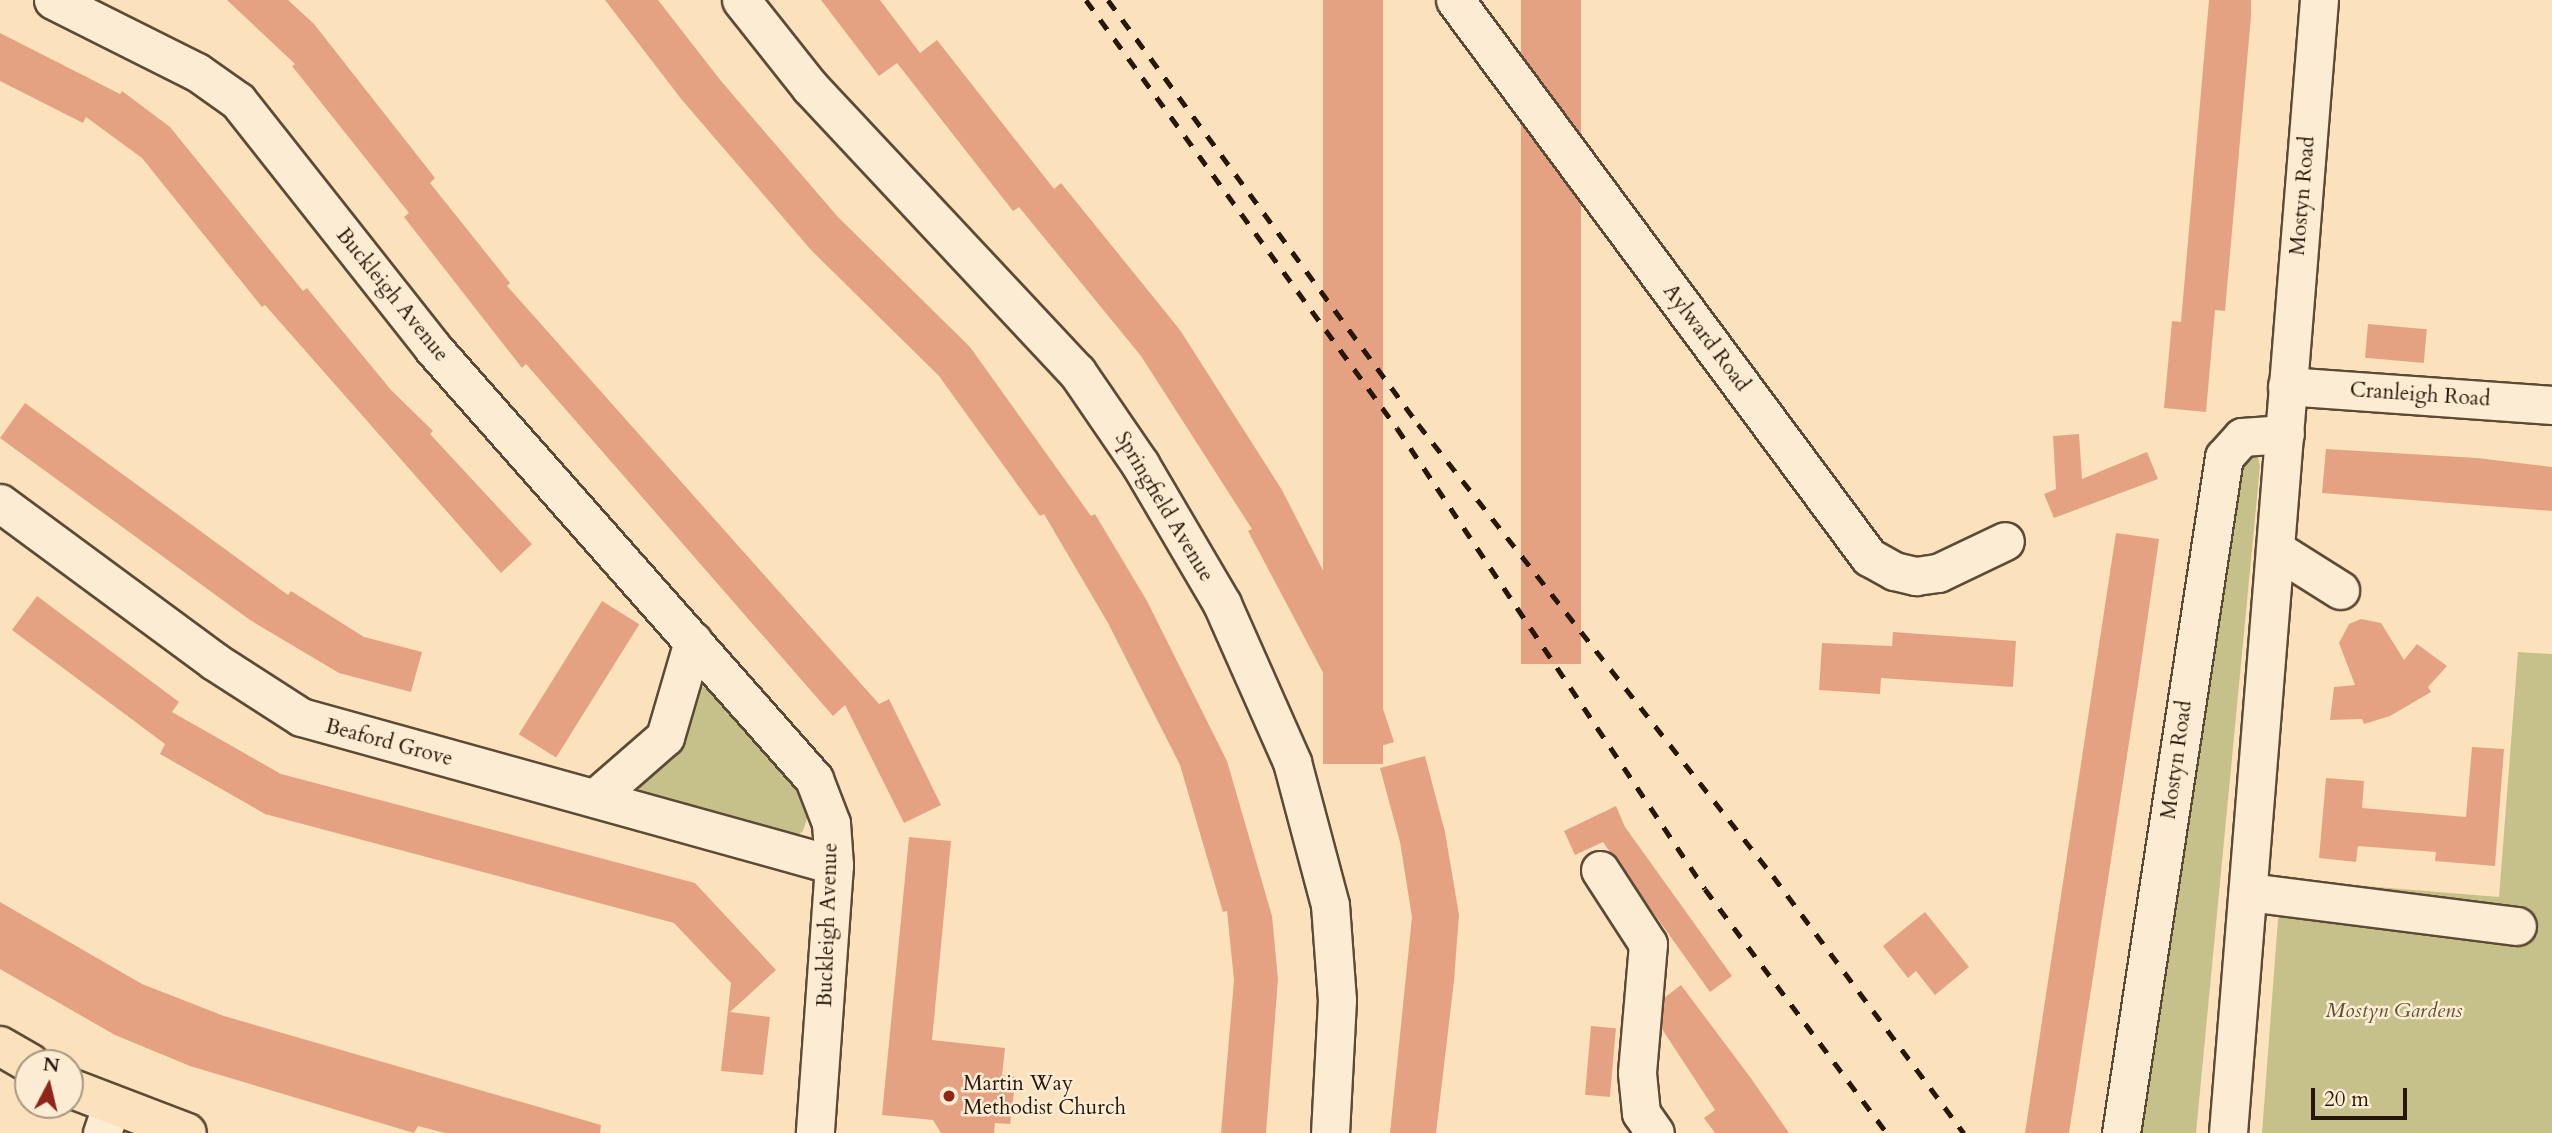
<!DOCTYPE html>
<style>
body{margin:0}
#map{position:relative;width:2552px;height:1133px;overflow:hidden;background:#fbe2bc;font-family:Cardo,serif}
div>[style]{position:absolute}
.green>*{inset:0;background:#c6c18b}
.building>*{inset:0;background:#e5a283;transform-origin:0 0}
.roads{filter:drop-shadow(2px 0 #5d4a36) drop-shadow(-2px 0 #5d4a36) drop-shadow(0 2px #5d4a36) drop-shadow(0 -2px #5d4a36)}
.minor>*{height:37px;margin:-18.5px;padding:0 18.5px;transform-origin:18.5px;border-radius:18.5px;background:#fcecd3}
.major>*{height:38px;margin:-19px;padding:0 19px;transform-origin:19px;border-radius:19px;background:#fbe2bc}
.rail>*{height:5px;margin-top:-2.5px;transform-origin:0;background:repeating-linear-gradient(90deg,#281709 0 12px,transparent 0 24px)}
.dots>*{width:19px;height:19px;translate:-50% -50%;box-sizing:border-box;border:4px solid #fcecd3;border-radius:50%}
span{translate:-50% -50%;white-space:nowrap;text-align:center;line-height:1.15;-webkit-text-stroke:5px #fcecd3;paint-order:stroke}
.street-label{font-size:21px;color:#281709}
.park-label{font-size:21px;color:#5f5236;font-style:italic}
.poi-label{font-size:21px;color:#281709}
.left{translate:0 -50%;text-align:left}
.north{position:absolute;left:14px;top:1049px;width:70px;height:70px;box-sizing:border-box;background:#fcecd3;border:2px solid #a79782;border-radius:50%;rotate:7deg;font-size:19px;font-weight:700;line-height:28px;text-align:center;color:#281709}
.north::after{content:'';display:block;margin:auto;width:24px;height:32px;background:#8f2418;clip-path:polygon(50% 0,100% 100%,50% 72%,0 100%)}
.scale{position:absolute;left:2311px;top:1088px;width:96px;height:32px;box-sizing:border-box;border:4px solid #281709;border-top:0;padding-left:9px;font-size:21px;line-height:24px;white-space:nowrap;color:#281709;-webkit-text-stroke:5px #fcecd3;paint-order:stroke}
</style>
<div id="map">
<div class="green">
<div style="clip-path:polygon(2250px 456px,2258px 457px,2260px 466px,2196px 1133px,2136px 1133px,2240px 462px)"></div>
<div style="clip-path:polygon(2518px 652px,2552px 654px,2552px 1133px,2262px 1133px,2281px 879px,2499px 897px)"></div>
<div style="clip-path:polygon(708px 686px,799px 778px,810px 809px,803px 831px,794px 838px,647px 800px,640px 792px,639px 783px,695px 688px)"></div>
</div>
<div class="building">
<div style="clip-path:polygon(227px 0,288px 0,314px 24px,435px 178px,430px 183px,510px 283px,507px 286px,879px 704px,889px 699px,941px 805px,904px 823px,845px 705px,833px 716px,526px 364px,522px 368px,404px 217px,409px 213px,292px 66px,295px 64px)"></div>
<div style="clip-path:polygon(605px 0,658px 0,721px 81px,837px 216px,970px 347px,1091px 516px,1095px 514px,1147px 601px,1227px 761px,1272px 916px,1278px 979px,1266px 1133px,1221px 1133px,1234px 980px,1227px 911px,1223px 912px,1180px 765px,1108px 623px,1044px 514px,1040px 516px,939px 376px,811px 250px,682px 100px)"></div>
<div style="clip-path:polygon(821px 0,880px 0,920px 53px,937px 40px,1054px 189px,1061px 183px,1180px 330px,1282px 490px,1364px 651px,1394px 742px,1349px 756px,1330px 698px,1336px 697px,1248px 531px,1252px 529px,1141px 356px,1019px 207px,1013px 211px,897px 63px,879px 76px)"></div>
<div style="left:1323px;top:0;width:60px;height:764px"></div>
<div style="left:1521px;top:0;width:60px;height:664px"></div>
<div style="clip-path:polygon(2209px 0,2251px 0,2251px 16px,2225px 311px,2215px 310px,2206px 412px,2164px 408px,2172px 321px,2181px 322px)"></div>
<div style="clip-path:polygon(0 33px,120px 94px,122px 91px,170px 127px,303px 291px,307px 288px,391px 390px,433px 431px,430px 434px,532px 544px,501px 573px,265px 305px,262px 307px,142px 158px,86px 117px,83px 123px,0 81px)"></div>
<div style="left:2368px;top:324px;width:59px;height:34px;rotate:5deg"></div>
<div style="clip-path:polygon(25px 403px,288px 595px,291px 591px,364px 637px,422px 652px,411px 692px,339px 673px,250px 620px,0 438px)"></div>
<div style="clip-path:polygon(2079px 434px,2082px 479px,2147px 452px,2158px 479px,2054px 518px,2044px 494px,2056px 489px,2053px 436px)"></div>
<div style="clip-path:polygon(2326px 449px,2477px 458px,2552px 467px,2552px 511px,2322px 493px)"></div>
<div style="clip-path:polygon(2116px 533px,2159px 539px,2138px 684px,2069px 1133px,2025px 1133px)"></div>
<div style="clip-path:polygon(37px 596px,179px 702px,172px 712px,281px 774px,695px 883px,776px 970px,730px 1012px,770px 1017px,763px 1075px,721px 1071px,731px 983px,674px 923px,265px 814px,160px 754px,165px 744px,12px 630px)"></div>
<div style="left:602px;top:601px;width:44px;height:157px;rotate:32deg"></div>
<div style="clip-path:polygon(2361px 619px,2381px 623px,2404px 660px,2417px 644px,2447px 666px,2428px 687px,2431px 692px,2390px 716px,2364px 724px,2362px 719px,2330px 720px,2334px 687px,2355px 685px,2339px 643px,2349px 624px)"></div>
<div style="clip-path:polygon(1893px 632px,2016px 641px,2013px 687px,1881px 678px,1880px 694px,1819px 690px,1822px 643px,1892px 646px)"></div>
<div style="clip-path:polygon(2472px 747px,2504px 749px,2495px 866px,2435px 861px,2436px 852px,2358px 846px,2356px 862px,2319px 858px,2326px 778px,2364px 781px,2362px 808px,2466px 817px)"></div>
<div style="clip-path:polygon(1425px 756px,1445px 832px,1459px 915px,1454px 981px,1436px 1133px,1390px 1133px,1412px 917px,1400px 842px,1380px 768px)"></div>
<div style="clip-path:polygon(1616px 806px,1625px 827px,1732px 976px,1710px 992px,1603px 842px,1575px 855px,1564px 831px)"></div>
<div style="clip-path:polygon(909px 837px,951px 841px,932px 1040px,1005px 1048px,1002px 1075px,1016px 1077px,1010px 1124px,995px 1123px,994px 1133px,941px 1133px,933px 1120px,882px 1115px)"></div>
<div style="clip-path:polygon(0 902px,142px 984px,224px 1016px,601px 1125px,600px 1133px,445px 1133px,418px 1126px,414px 1133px,190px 1066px,115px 1035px,0 969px)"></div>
<div style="clip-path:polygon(1925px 912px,1969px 967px,1935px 995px,1916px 971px,1908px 978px,1883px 946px)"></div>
<div style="clip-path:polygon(1681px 985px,1750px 1077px,1789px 1133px,1715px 1133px,1704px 1118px,1715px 1110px,1662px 1029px,1664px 998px)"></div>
<div style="left:1591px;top:1026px;width:25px;height:69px;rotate:5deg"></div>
</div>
<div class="roads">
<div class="minor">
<div style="left:53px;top:0;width:161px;rotate:26.6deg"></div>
<div style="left:197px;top:72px;width:50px;rotate:35.3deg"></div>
<div style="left:238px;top:101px;width:313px;rotate:51.7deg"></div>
<div style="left:432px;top:347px;width:577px;rotate:48.51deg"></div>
<div style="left:814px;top:779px;width:47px;rotate:68.9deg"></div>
<div style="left:831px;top:823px;width:42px;rotate:85.9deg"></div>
<div style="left:834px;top:865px;width:269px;rotate:94.1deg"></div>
<div style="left:741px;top:0;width:111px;rotate:51.6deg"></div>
<div style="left:810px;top:87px;width:391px;rotate:46.9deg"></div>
<div style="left:1077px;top:372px;width:112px;rotate:55.6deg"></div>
<div style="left:1140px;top:464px;width:162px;rotate:59.6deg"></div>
<div style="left:1222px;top:604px;width:173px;rotate:66.1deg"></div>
<div style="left:1292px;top:762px;width:148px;rotate:75.1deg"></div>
<div style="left:1330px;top:905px;width:95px;rotate:85.8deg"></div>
<div style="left:1337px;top:1000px;width:133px;rotate:93deg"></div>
<div style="left:1455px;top:0;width:694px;rotate:53.38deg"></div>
<div style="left:1869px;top:557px;width:29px;rotate:29deg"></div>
<div style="left:1894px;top:571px;width:23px;rotate:13deg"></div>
<div style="left:1916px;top:576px;width:22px;rotate:-8deg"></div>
<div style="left:1938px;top:573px;width:74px;rotate:-25.5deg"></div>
<div style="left:2287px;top:386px;width:266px;rotate:4.1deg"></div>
<div style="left:0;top:503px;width:266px;rotate:36.4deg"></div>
<div style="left:214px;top:661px;width:103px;rotate:32.8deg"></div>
<div style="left:301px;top:717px;width:553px;rotate:15.52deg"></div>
<div style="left:2275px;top:549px;width:77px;rotate:32.2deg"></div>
<div style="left:595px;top:798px;width:93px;rotate:-41.1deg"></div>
<div style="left:665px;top:737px;width:100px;rotate:-73.7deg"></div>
<div style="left:1600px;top:870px;width:88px;rotate:57deg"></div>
<div style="left:1648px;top:944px;width:129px;rotate:94.9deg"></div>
<div style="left:1637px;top:1073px;width:40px;rotate:84.3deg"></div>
<div style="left:1641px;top:1113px;width:24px;rotate:55deg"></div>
<div style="left:2248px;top:892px;width:271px;rotate:7.2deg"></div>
<div style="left:102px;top:1133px;width:28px;rotate:-71deg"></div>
<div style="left:2121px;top:1133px;width:684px;rotate:-81.34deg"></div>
<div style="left:2224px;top:457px;width:27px;rotate:-48deg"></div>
<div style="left:2242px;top:437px;width:43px;rotate:-4deg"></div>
<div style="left:2228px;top:1133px;width:1137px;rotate:-85.41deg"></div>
</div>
<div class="major">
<div style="left:0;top:1046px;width:34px;rotate:30deg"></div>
<div style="left:70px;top:1088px;width:125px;rotate:21deg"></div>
</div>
</div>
<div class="rail">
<div style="left:1086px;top:0;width:529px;rotate:54deg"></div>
<div style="left:1397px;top:428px;width:554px;rotate:56.25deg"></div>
<div style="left:1705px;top:889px;width:304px;rotate:53.3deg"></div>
<div style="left:1108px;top:0;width:525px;rotate:53.83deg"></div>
<div style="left:1418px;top:424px;width:575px;rotate:51.85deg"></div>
<div style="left:1773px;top:876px;width:320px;rotate:53.4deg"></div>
</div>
<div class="dots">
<div style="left:949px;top:1096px;background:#8f2418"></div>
</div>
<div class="street-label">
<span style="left:2303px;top:196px;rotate:-85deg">Mostyn Road</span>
<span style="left:392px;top:295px;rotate:51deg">Buckleigh Avenue</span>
<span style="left:1706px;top:338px;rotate:53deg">Aylward Road</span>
<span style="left:2420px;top:395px;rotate:4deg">Cranleigh Road</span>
<span style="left:1164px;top:507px;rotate:59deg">Springfield Avenue</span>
<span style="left:389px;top:743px;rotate:15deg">Beaford Grove</span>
<span style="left:2177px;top:760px;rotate:-82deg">Mostyn Road</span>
<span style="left:828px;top:925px;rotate:-88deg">Buckleigh Avenue</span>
</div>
<div class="park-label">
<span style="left:2394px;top:1011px">Mostyn Gardens</span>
</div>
<div class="poi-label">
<span class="left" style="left:963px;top:1096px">Martin Way<br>Methodist Church</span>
</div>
<div class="north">N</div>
<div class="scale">20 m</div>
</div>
